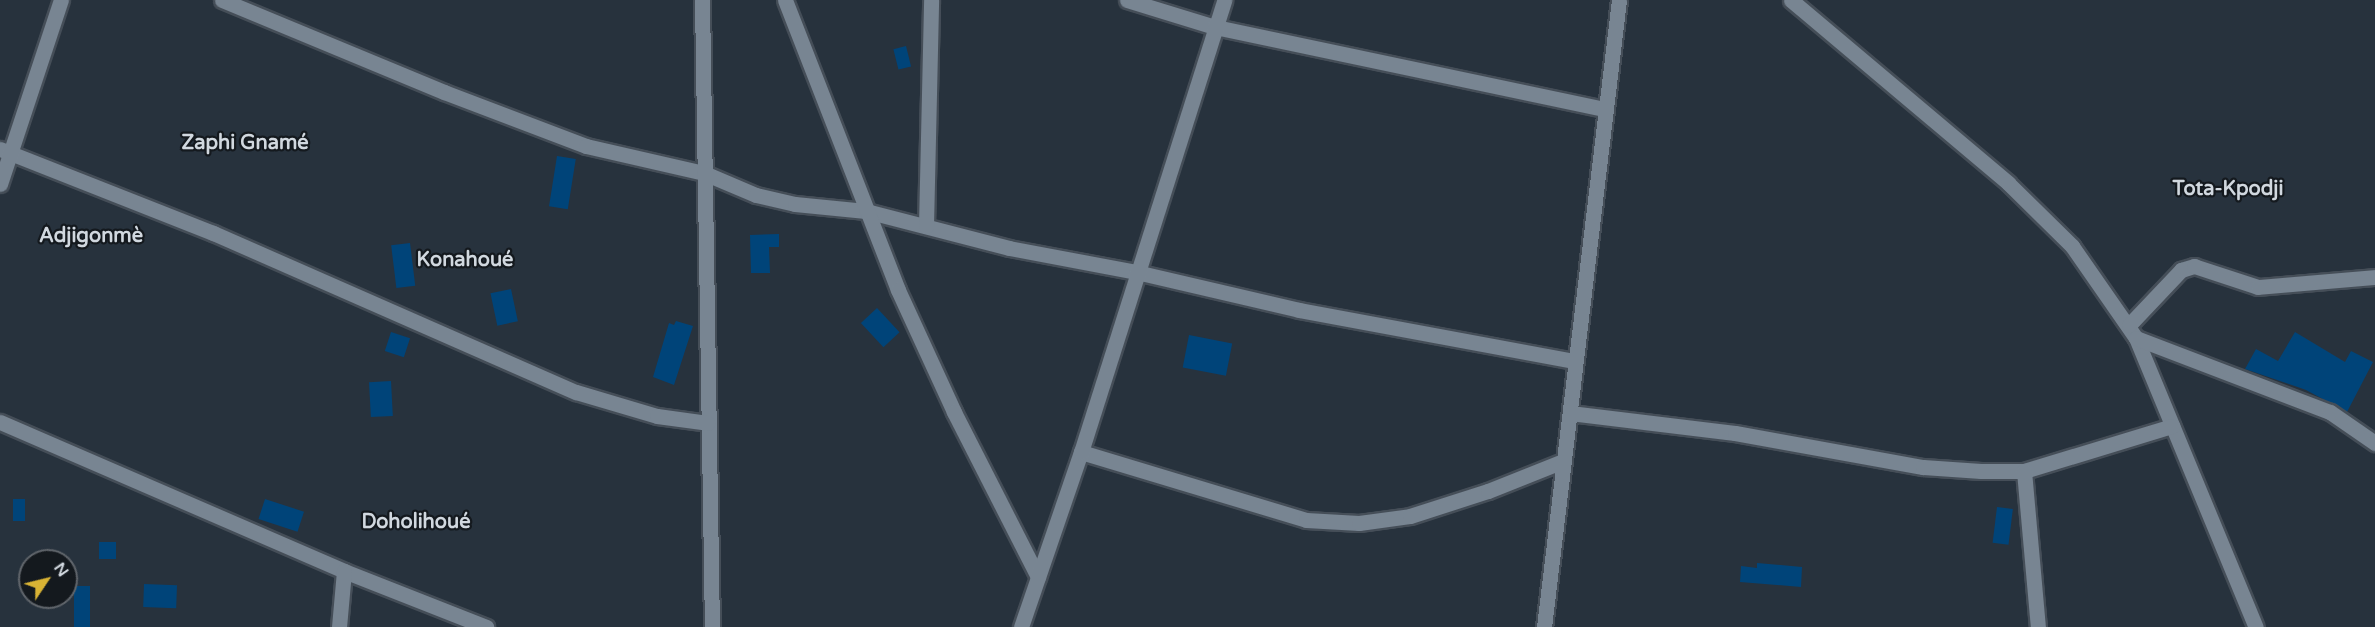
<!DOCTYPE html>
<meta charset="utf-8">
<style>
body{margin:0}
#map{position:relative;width:2375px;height:627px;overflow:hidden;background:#27323d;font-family:"Varela Round",sans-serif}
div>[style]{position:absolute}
.building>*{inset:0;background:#004479;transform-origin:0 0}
.roads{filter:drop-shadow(2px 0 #454e58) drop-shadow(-2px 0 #454e58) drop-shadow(0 2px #454e58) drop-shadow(0 -2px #454e58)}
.minor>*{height:15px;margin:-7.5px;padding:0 7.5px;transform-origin:7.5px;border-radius:7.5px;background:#788592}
span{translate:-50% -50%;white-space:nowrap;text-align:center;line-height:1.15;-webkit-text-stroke:4.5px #14191e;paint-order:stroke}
.quarter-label{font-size:20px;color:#d1d8df;font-weight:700}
.north{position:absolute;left:18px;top:549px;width:60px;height:60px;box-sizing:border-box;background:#14191e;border:2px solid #60656b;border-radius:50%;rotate:55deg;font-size:16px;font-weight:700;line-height:24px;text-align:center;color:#d1d8df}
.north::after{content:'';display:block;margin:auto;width:21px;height:27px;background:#d9b334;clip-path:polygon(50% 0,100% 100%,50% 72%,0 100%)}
</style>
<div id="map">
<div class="building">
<div style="left:906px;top:46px;width:21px;height:13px;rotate:76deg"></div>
<div style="left:557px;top:156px;width:19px;height:51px;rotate:9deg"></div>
<div style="clip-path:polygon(779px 234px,779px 247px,769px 247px,770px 273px,751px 273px,750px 235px)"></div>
<div style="left:410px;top:243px;width:43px;height:19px;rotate:83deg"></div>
<div style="left:511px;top:289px;width:33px;height:21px;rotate:78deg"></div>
<div style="left:877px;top:308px;width:33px;height:22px;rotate:47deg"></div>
<div style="clip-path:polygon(676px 321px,693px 326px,674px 385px,653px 377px,669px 323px,674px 325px)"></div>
<div style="left:391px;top:332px;width:20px;height:20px;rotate:18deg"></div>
<div style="clip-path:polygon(2295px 332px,2345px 362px,2351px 351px,2373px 362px,2347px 412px,2306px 390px,2245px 369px,2256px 349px,2278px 361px)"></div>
<div style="left:1189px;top:335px;width:44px;height:33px;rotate:11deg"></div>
<div style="left:391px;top:381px;width:35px;height:22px;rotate:87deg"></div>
<div style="left:13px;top:499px;width:12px;height:22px"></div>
<div style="left:265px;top:499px;width:41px;height:21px;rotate:18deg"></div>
<div style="left:1997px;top:507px;width:16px;height:36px;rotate:7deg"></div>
<div style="left:99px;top:542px;width:17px;height:17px"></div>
<div style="clip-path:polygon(1757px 563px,1802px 567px,1801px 587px,1740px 582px,1741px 566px,1757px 568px)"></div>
<div style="left:144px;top:584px;width:33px;height:23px;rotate:2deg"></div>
<div style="left:74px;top:586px;width:16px;height:41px"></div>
</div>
<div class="roads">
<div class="minor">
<div style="left:222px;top:0;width:240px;rotate:22.5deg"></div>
<div style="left:444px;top:92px;width:152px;rotate:20.8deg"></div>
<div style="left:586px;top:146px;width:121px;rotate:12.9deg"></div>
<div style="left:704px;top:173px;width:56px;rotate:22.9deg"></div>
<div style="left:756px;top:195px;width:40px;rotate:13deg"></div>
<div style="left:795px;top:204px;width:71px;rotate:5.6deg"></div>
<div style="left:866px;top:211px;width:148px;rotate:14.5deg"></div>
<div style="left:1009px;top:248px;width:129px;rotate:10.7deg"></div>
<div style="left:1136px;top:272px;width:167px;rotate:13.1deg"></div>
<div style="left:1299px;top:310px;width:281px;rotate:10.5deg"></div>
<div style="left:702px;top:0;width:627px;rotate:89.09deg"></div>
<div style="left:785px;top:0;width:311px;rotate:68.7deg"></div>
<div style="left:898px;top:290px;width:134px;rotate:65.3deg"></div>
<div style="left:954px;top:412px;width:185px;rotate:63deg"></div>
<div style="left:1127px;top:0;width:92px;rotate:17.1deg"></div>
<div style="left:1215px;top:27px;width:398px;rotate:11.9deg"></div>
<div style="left:1791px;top:0;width:284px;rotate:40.1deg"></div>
<div style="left:2008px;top:183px;width:90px;rotate:44.5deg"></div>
<div style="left:2072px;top:246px;width:112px;rotate:55.2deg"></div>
<div style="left:2136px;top:338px;width:313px;rotate:67.5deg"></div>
<div style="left:0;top:149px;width:229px;rotate:21.5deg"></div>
<div style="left:213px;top:233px;width:396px;rotate:23.7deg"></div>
<div style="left:576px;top:392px;width:84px;rotate:16.5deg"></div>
<div style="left:657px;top:416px;width:51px;rotate:7.8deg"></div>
<div style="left:0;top:184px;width:194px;rotate:-71.7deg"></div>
<div style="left:926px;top:226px;width:226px;rotate:-88.7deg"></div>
<div style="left:2129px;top:325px;width:76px;rotate:-46.6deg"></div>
<div style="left:2181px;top:270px;width:14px;rotate:-17deg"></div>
<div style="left:2194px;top:266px;width:67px;rotate:18.2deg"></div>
<div style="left:2258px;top:287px;width:117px;rotate:-4.9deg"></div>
<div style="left:2136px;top:338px;width:208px;rotate:20.9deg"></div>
<div style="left:2330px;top:412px;width:55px;rotate:34.6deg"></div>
<div style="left:1570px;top:413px;width:166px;rotate:6.9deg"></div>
<div style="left:1735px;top:433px;width:191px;rotate:10.3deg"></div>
<div style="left:1923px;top:467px;width:58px;rotate:3.9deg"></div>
<div style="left:1981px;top:471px;width:43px"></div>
<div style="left:2024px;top:471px;width:155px;rotate:-16.9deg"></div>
<div style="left:0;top:422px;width:375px;rotate:23.4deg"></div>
<div style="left:344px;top:571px;width:153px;rotate:21.5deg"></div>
<div style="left:1081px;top:452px;width:235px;rotate:16.8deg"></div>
<div style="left:1306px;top:520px;width:53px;rotate:3.2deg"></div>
<div style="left:1359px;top:523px;width:51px;rotate:-7.8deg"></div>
<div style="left:1410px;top:516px;width:82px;rotate:-17.8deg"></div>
<div style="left:1488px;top:491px;width:81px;rotate:-21.8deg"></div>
<div style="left:2024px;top:471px;width:157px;rotate:84.9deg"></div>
<div style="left:339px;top:627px;width:56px;rotate:-84.9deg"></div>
<div style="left:1021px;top:627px;width:185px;rotate:-71.1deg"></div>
<div style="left:1081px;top:452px;width:474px;rotate:-72.4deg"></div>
<div style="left:1544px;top:627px;width:631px;rotate:-83.18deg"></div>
</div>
</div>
<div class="quarter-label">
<span style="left:245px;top:143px">Zaphi Gnamé</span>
<span style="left:2228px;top:189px">Tota-Kpodji</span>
<span style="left:91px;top:236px">Adjigonmè</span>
<span style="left:465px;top:260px">Konahoué</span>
<span style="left:416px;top:522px">Doholihoué</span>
</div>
<div class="north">N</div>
</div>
